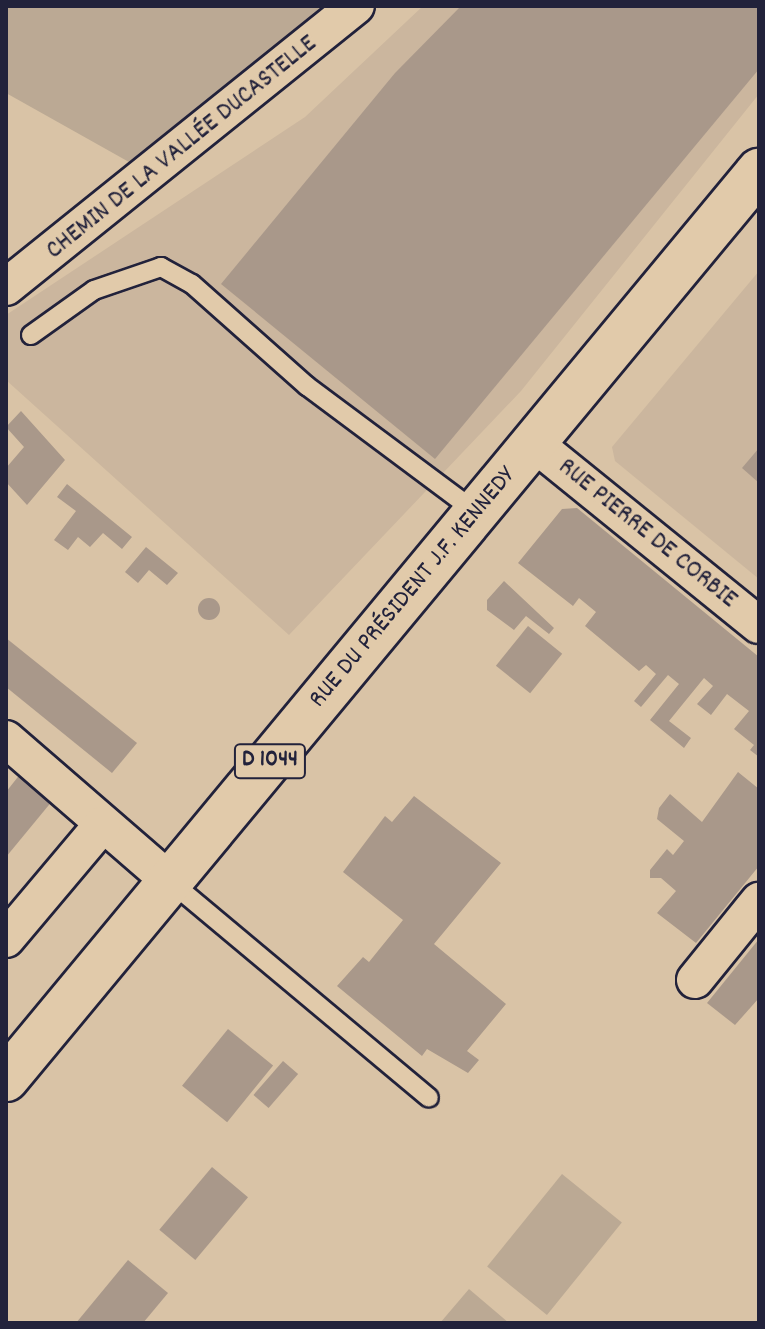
<!DOCTYPE html>
<meta charset="utf-8">
<style>
body{margin:0}
#map{position:relative;width:765px;height:1329px;overflow:hidden;background:#d9c3a6;font-family:Dekko,sans-serif}
div>[style]{position:absolute}
.built>*{inset:0;background:#cbb69e}
.green>*{inset:0;background:#bba994;transform-origin:0 0}
.building>*{inset:0;background:#a9988a;transform-origin:0 0}
.round{border-radius:50%}
.roads{filter:drop-shadow(2px 0 #22223b) drop-shadow(-2px 0 #22223b) drop-shadow(0 2px #22223b) drop-shadow(0 -2px #22223b)}
.service>*{height:18px;margin:-9px;padding:0 9px;transform-origin:9px;border-radius:9px;background:#e1caaa}
.minor>*{height:36px;margin:-18px;padding:0 18px;transform-origin:18px;border-radius:18px;background:#e1caaa}
.primary>*{height:44px;margin:-22px;padding:0 22px;transform-origin:22px;border-radius:22px;background:#e1caaa}
span{translate:-50% -50%;white-space:nowrap;text-align:center;line-height:1.15;-webkit-text-stroke:6px #e1caaa;paint-order:stroke}
.shield-label span{padding:2px 6px;background:#e1caaa;border:2px solid;border-radius:6px;-webkit-text-stroke-width:0}
.shield-label{font-size:24px;color:#22223b;font-weight:700}
.street-label{font-size:26px;color:#22223b}
.frame{position:absolute;inset:0;border:8px solid #22223b;pointer-events:none}
</style>
<div id="map">
<div class="built">
<div style="clip-path:polygon(423px 6px,759px 6px,759px 94px,521px 391px,289px 635px,6px 380px,6px 315px,305px 117px)"></div>
<div style="clip-path:polygon(759px 271px,759px 579px,615px 461px,612px 447px)"></div>
</div>
<div class="green">
<div style="clip-path:polygon(6px 6px,324px 6px,129px 162px,6px 93px)"></div>
<div style="left:562px;top:1174px;width:77px;height:119px;rotate:39deg"></div>
<div style="clip-path:polygon(469px 1289px,509px 1323px,440px 1323px)"></div>
</div>
<div class="building">
<div style="clip-path:polygon(461px 6px,759px 6px,759px 69px,435px 459px,221px 284px,395px 73px)"></div>
<div style="clip-path:polygon(21px 411px,65px 460px,27px 505px,6px 482px,6px 468px,24px 447px,6px 427px)"></div>
<div style="clip-path:polygon(759px 448px,759px 483px,742px 468px)"></div>
<div style="clip-path:polygon(67px 484px,132px 537px,122px 549px,103px 533px,90px 547px,78px 537px,68px 550px,54px 540px,76px 511px,57px 497px)"></div>
<div style="clip-path:polygon(577px 508px,759px 657px,759px 757px,750px 750px,754px 745px,734px 729px,749px 711px,727px 694px,711px 715px,697px 704px,713px 686px,704px 678px,669px 721px,691px 738px,684px 748px,650px 720px,679px 684px,668px 675px,641px 707px,634px 701px,656px 674px,646px 665px,639px 671px,585px 626px,596px 612px,579px 598px,573px 606px,518px 563px,562px 509px)"></div>
<div style="clip-path:polygon(146px 547px,178px 573px,167px 585px,149px 570px,138px 583px,125px 572px)"></div>
<div style="clip-path:polygon(504px 581px,554px 628px,549px 634px,526px 616px,514px 630px,487px 610px,487px 600px)"></div>
<div class="round" style="left:198px;top:598px;width:22px;height:22px"></div>
<div style="left:528px;top:626px;width:44px;height:51px;rotate:39deg"></div>
<div style="clip-path:polygon(6px 638px,137px 743px,112px 773px,6px 687px)"></div>
<div style="clip-path:polygon(738px 772px,759px 789px,759px 866px,696px 943px,657px 913px,676px 891px,661px 878px,650px 878px,650px 870px,667px 849px,673px 855px,684px 841px,657px 819px,659px 808px,670px 794px,702px 822px)"></div>
<div style="clip-path:polygon(21px 773px,53px 800px,6px 857px,6px 792px)"></div>
<div style="clip-path:polygon(414px 796px,501px 863px,434px 944px,506px 1004px,467px 1051px,479px 1060px,468px 1073px,427px 1049px,422px 1056px,337px 986px,363px 957px,369px 962px,403px 920px,343px 872px,385px 816px,392px 822px)"></div>
<div style="clip-path:polygon(759px 939px,759px 998px,735px 1025px,707px 1003px)"></div>
<div style="left:228px;top:1029px;width:58px;height:73px;rotate:39deg"></div>
<div style="left:283px;top:1061px;width:20px;height:45px;rotate:41deg"></div>
<div style="left:212px;top:1167px;width:47px;height:82px;rotate:40deg"></div>
<div style="clip-path:polygon(128px 1260px,168px 1293px,143px 1323px,76px 1323px)"></div>
</div>
<div class="roads">
<div class="service">
<div style="left:31px;top:335px;width:77px;rotate:-35.5deg"></div>
<div style="left:94px;top:290px;width:71px;rotate:-18.9deg"></div>
<div style="left:161px;top:267px;width:35px;rotate:29deg"></div>
<div style="left:192px;top:284px;width:154px;rotate:41.6deg"></div>
<div style="left:307px;top:386px;width:211px;rotate:36.7deg"></div>
<div style="left:171px;top:882px;width:336px;rotate:39.9deg"></div>
</div>
<div class="minor">
<div style="left:6px;top:287px;width:449px;rotate:-38.8deg"></div>
<div style="left:534px;top:443px;width:289px;rotate:39deg"></div>
<div style="left:6px;top:739px;width:217px;rotate:40.9deg"></div>
<div style="left:6px;top:939px;width:149px;rotate:-49.9deg"></div>
<div style="left:695px;top:980px;width:102px;rotate:-51deg"></div>
</div>
<div class="primary">
<div style="left:6px;top:1079px;width:1180px;rotate:-50.33deg"></div>
</div>
</div>
<div class="shield-label">
<span style="left:270px;top:761px">D 1044</span>
</div>
<div class="street-label">
<span style="left:182px;top:148px;rotate:-39deg">CHEMIN DE LA VALLÉE DUCASTELLE</span>
<span style="left:647px;top:534px;rotate:39deg">RUE PIERRE DE CORBIE</span>
<span style="left:413px;top:588px;rotate:-50deg">RUE DU PRÉSIDENT J.F. KENNEDY</span>
</div>
<div class="frame"></div>
</div>
